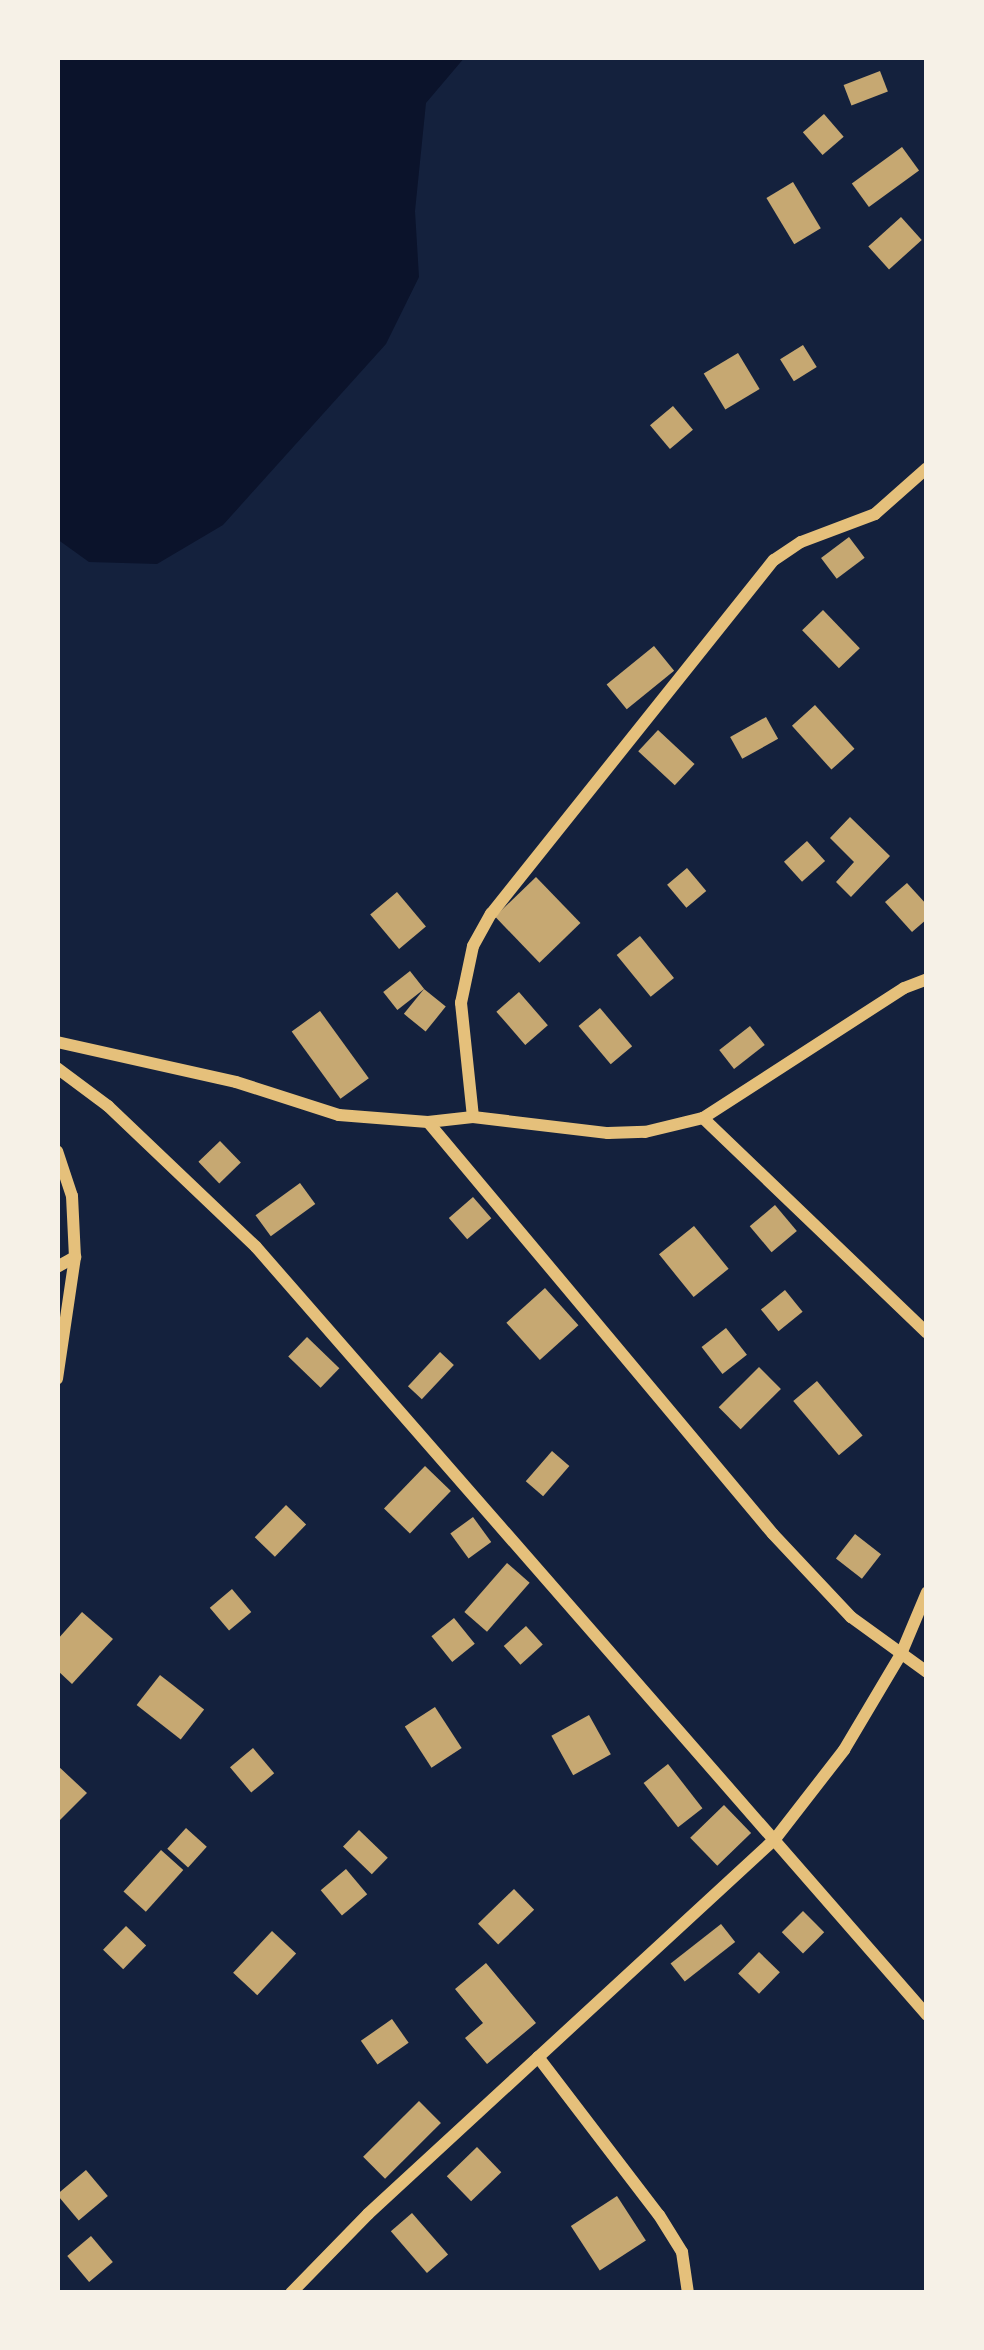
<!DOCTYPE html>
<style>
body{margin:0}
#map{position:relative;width:984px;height:2350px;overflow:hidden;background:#14213d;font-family:Bitter,serif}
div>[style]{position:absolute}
.water>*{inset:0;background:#0b132b}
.building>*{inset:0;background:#c6a872;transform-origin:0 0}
.minor>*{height:12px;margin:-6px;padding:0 6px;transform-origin:6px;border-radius:6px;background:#e5c07b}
span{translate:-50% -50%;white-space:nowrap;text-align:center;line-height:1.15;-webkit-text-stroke:12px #f6f1e7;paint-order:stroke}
.frame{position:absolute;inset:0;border:60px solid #f6f1e7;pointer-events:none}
</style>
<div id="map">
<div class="water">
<div style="clip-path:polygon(57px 57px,465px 57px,426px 103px,415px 211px,419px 277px,386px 344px,223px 525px,157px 564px,89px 562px,57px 539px)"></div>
</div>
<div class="building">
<div style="left:880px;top:71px;width:22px;height:39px;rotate:69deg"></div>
<div style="left:824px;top:114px;width:30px;height:28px;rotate:49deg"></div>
<div style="left:902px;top:147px;width:29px;height:62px;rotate:54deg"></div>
<div style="left:793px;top:182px;width:54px;height:31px;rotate:59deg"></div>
<div style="left:901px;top:217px;width:31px;height:44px;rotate:48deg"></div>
<div style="left:803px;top:345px;width:26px;height:27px;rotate:58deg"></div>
<div style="left:738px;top:353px;width:42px;height:40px;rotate:59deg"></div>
<div style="left:673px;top:406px;width:31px;height:30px;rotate:50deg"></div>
<div style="left:849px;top:537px;width:26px;height:35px;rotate:53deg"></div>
<div style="left:823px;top:610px;width:53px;height:29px;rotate:46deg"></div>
<div style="left:654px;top:646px;width:32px;height:61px;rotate:51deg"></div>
<div style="left:815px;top:705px;width:59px;height:31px;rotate:48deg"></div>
<div style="left:766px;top:717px;width:25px;height:41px;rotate:61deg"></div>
<div style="left:658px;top:730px;width:50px;height:29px;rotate:43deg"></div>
<div style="clip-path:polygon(850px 817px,890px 856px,851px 897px,836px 882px,854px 862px,830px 838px)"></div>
<div style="left:807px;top:841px;width:27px;height:31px;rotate:48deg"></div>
<div style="left:687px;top:868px;width:30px;height:26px;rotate:50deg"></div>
<div style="left:536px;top:877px;width:64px;height:57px;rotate:46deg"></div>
<div style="clip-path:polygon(907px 883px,927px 905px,927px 919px,912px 932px,885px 902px)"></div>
<div style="left:397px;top:892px;width:45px;height:35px;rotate:50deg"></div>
<div style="left:640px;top:936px;width:54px;height:30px;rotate:51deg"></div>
<div style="left:410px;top:971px;width:23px;height:34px;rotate:52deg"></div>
<div style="left:424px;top:989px;width:28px;height:32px;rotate:39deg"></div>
<div style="left:519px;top:992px;width:44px;height:30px;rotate:49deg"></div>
<div style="left:600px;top:1008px;width:50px;height:28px;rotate:50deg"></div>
<div style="left:320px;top:1011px;width:83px;height:35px;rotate:54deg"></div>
<div style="left:750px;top:1026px;width:24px;height:39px;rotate:52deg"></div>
<div style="left:220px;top:1141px;width:30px;height:30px;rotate:46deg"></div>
<div style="left:300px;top:1183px;width:26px;height:55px;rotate:54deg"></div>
<div style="left:473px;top:1197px;width:28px;height:32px;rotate:49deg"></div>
<div style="left:775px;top:1205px;width:34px;height:33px;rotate:50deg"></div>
<div style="left:694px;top:1226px;width:55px;height:45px;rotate:51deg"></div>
<div style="left:545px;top:1288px;width:50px;height:52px;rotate:48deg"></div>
<div style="left:785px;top:1290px;width:28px;height:31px;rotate:51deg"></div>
<div style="left:726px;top:1328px;width:34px;height:31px;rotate:52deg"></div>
<div style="left:307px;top:1337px;width:45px;height:27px;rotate:44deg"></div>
<div style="left:440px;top:1352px;width:19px;height:47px;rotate:43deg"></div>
<div style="left:759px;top:1367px;width:31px;height:57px;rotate:45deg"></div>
<div style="left:817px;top:1381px;width:71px;height:31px;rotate:50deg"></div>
<div style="left:552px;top:1451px;width:23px;height:40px;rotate:41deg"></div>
<div style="left:425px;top:1466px;width:36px;height:59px;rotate:44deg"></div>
<div style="left:286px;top:1505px;width:28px;height:45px;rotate:44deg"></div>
<div style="left:473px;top:1517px;width:31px;height:28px;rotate:54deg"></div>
<div style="left:855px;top:1534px;width:33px;height:31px;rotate:38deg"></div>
<div style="left:507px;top:1563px;width:30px;height:65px;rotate:41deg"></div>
<div style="left:232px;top:1589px;width:30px;height:29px;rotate:50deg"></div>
<div style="clip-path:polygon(82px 1612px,113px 1639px,72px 1684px,57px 1670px,57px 1640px)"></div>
<div style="left:454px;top:1618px;width:33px;height:29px;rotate:51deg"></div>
<div style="left:526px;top:1626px;width:25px;height:30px;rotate:48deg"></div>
<div style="left:160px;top:1675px;width:56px;height:38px;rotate:38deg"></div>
<div style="left:435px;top:1707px;width:49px;height:36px;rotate:57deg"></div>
<div style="left:589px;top:1715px;width:45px;height:43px;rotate:61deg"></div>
<div style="left:253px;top:1748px;width:33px;height:30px;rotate:50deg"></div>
<div style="left:668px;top:1764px;width:56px;height:31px;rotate:52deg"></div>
<div style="clip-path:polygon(57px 1765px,87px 1793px,57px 1823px)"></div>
<div style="left:724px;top:1805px;width:39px;height:47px;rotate:46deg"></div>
<div style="left:186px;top:1828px;width:28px;height:28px;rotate:42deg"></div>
<div style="left:359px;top:1830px;width:40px;height:23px;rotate:44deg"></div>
<div style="left:161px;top:1850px;width:30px;height:56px;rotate:42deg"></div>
<div style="left:346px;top:1869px;width:33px;height:33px;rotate:50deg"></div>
<div style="left:514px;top:1889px;width:29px;height:50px;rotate:46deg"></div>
<div style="left:803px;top:1911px;width:30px;height:30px;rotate:45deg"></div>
<div style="left:721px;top:1924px;width:23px;height:64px;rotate:52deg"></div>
<div style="left:126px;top:1926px;width:28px;height:33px;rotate:44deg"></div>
<div style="left:272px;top:1931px;width:33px;height:57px;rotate:43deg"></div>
<div style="left:759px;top:1952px;width:29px;height:30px;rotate:44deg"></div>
<div style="clip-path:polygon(486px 1963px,536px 2023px,487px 2064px,465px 2038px,483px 2023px,455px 1989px)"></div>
<div style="left:392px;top:2019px;width:29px;height:38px;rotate:55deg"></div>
<div style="left:419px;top:2101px;width:31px;height:79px;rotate:45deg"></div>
<div style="left:477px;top:2147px;width:35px;height:42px;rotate:46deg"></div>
<div style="left:86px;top:2170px;width:34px;height:38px;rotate:50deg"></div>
<div style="left:617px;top:2196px;width:53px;height:55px;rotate:57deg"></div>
<div style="left:412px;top:2213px;width:55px;height:28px;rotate:49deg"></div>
<div style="left:91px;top:2236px;width:34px;height:31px;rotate:50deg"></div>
</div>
<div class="minor">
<div style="left:57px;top:1042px;width:183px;rotate:12.6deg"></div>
<div style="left:236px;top:1082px;width:108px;rotate:17.8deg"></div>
<div style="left:339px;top:1115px;width:89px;rotate:4.5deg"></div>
<div style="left:428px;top:1122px;width:45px;rotate:-6.3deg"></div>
<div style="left:473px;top:1117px;width:136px;rotate:6.8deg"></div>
<div style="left:608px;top:1133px;width:37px;rotate:-2deg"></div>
<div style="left:645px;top:1132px;width:60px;rotate:-13.6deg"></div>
<div style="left:703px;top:1118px;width:239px;rotate:-32.9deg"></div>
<div style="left:904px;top:988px;width:25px;rotate:-21deg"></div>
<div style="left:57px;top:1068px;width:64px;rotate:36.7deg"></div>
<div style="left:108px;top:1106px;width:204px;rotate:43.6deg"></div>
<div style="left:256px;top:1247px;width:1020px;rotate:48.86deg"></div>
<div style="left:473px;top:1117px;width:115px;rotate:-96deg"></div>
<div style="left:461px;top:1003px;width:58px;rotate:-78.1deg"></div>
<div style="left:473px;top:946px;width:37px;rotate:-61deg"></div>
<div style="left:491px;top:914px;width:453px;rotate:-51.4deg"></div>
<div style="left:774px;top:560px;width:32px;rotate:-34deg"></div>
<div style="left:801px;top:542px;width:79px;rotate:-20.7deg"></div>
<div style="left:875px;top:514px;width:69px;rotate:-41.5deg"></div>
<div style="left:703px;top:1118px;width:310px;rotate:43.8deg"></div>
<div style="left:428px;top:1122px;width:537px;rotate:50.06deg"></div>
<div style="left:773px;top:1534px;width:114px;rotate:46.8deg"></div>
<div style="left:851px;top:1617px;width:94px;rotate:35.9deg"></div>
<div style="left:57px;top:1151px;width:47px;rotate:71.6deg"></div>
<div style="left:72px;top:1196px;width:61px;rotate:87.2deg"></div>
<div style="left:75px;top:1257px;width:123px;rotate:98.4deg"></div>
<div style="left:57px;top:1267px;width:21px;rotate:-29deg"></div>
<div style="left:538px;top:2057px;width:199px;rotate:52.6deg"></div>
<div style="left:659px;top:2215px;width:44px;rotate:58.1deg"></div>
<div style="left:682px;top:2252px;width:41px;rotate:81.7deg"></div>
<div style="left:291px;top:2293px;width:110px;rotate:-45.7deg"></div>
<div style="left:368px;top:2214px;width:553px;rotate:-42.66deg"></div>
<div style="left:775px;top:1839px;width:113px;rotate:-52.2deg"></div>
<div style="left:844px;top:1750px;width:112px;rotate:-59.3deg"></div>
<div style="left:901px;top:1654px;width:67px;rotate:-67.2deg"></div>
</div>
<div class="frame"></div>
</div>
